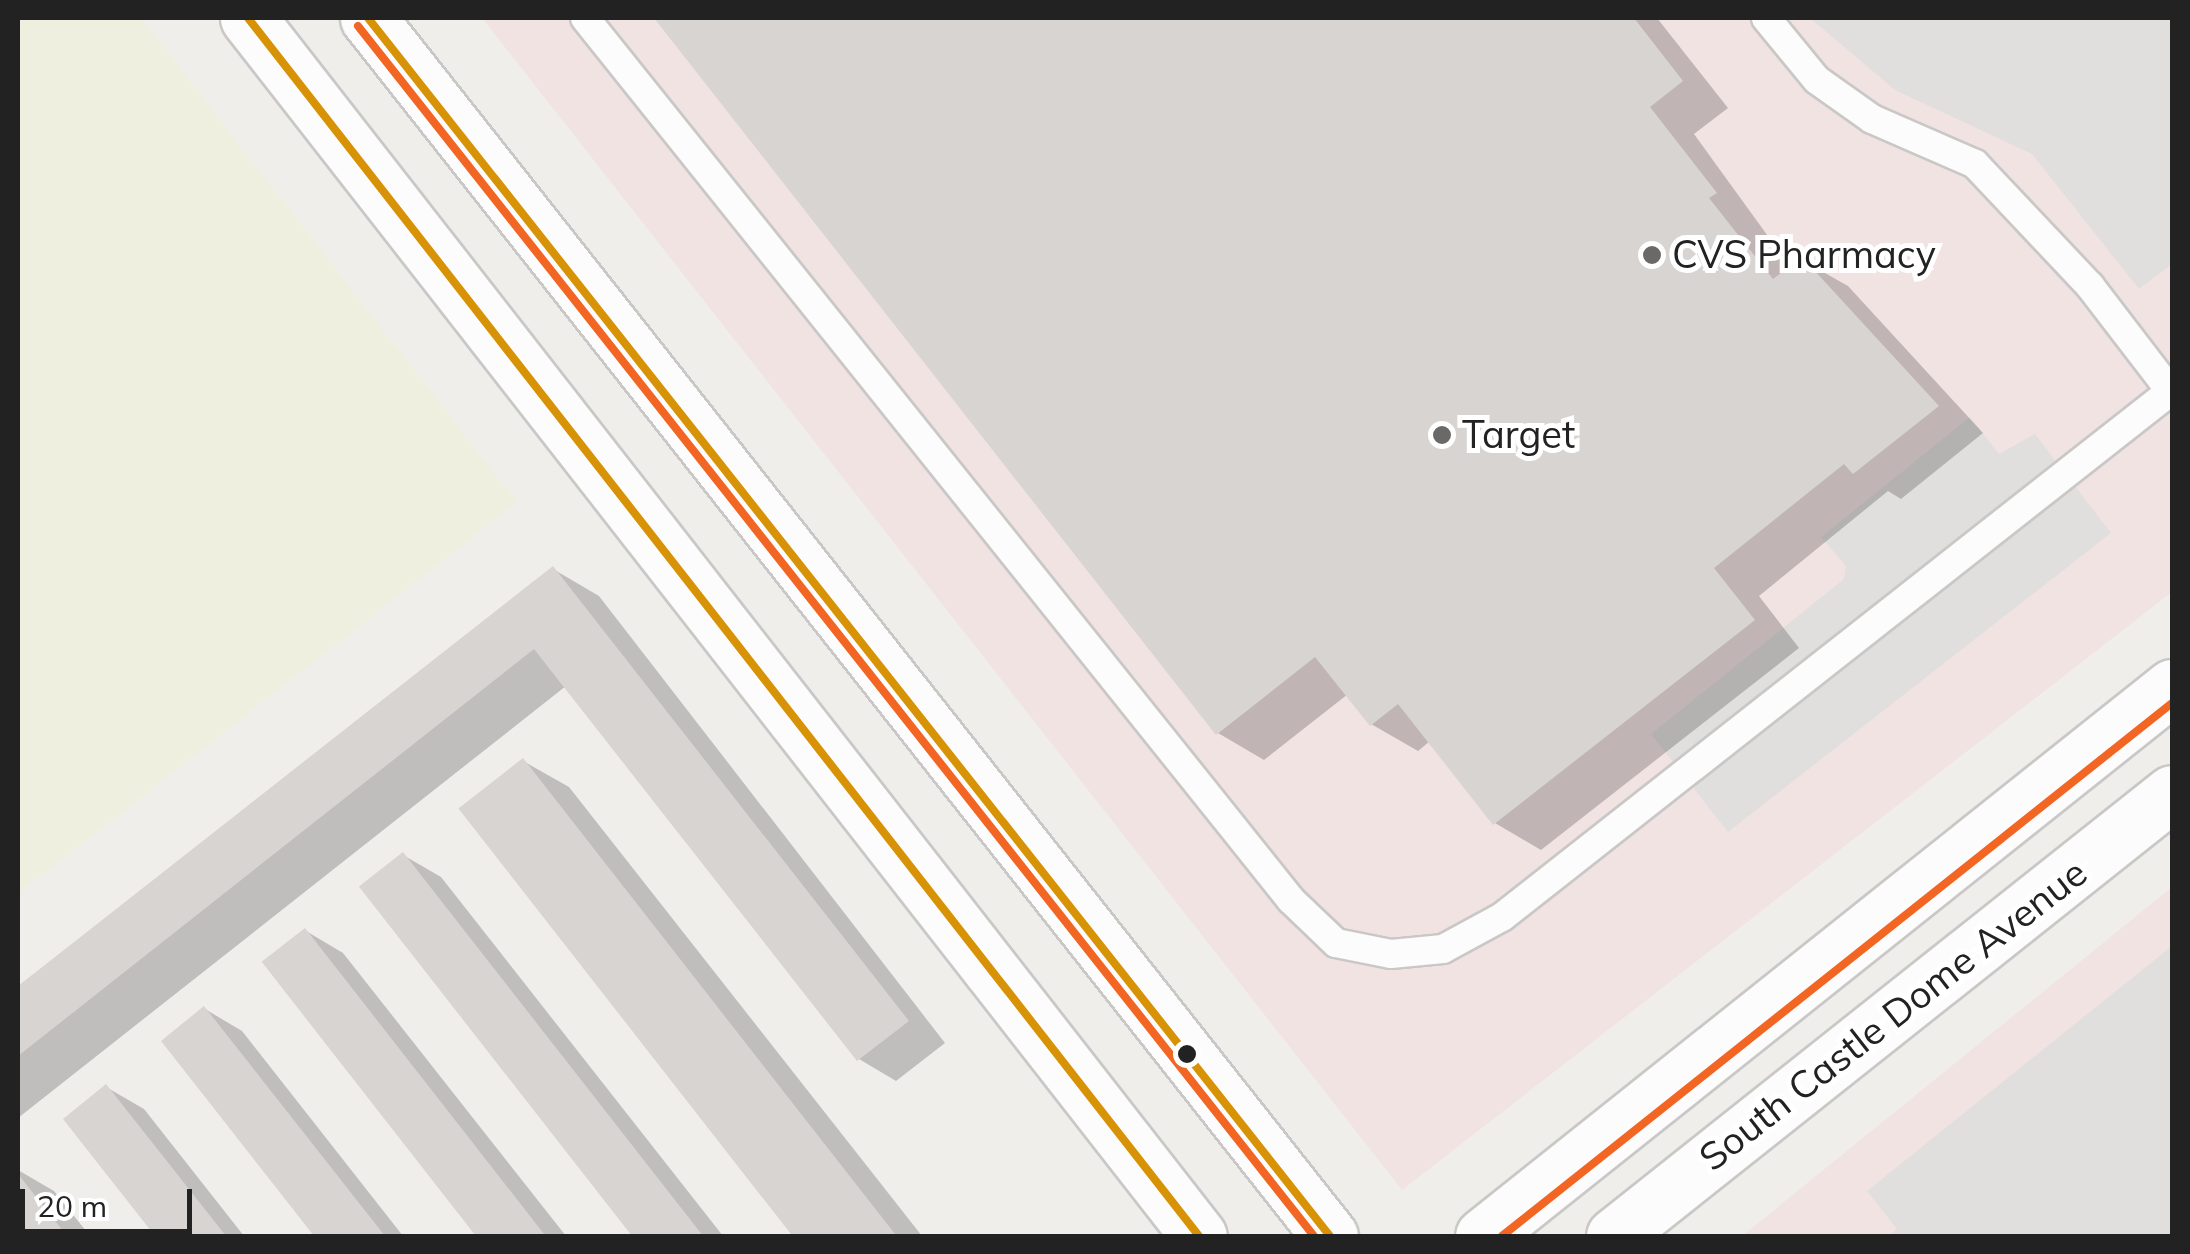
<!DOCTYPE html>
<style>
body{margin:0}
#map{position:relative;width:2190px;height:1254px;overflow:hidden;background:#f0eeeb;font-family:Mulish,sans-serif}
div>[style]{position:absolute}
.commercial>*{inset:0;background:#f1e3e1}
.farmland>*{inset:0;background:#efefdf}
.parking>*{inset:0;background:#e0dfde}
.shadow>*{inset:0;background:#0003}
.building>*{inset:0;background:#d7d4d2;transform-origin:0 0}
.roads{filter:drop-shadow(2px 0 #c9c8c7) drop-shadow(-2px 0 #c9c8c7) drop-shadow(0 2px #c9c8c7) drop-shadow(0 -2px #c9c8c7)}
.service>*{height:28px;margin:-14px;padding:0 14px;transform-origin:14px;border-radius:14px;background:#fdfcfc}
.minor>*{height:55px;margin:-27.5px;padding:0 27.5px;transform-origin:27.5px;border-radius:27.5px;background:#fdfcfc}
.tertiary>*{height:55px;margin:-27.5px;padding:0 27.5px;transform-origin:27.5px;border-radius:27.5px;background:#fdfcfc}
.bus-1>*{height:8px;margin:-4px;padding:0 4px;transform-origin:4px;border-radius:4px;background:#d79205}
.bus-2>*{height:8px;margin:-4px;padding:0 4px;transform-origin:4px;border-radius:4px;background:#f26522}
.dots>*{width:28px;height:28px;translate:-50% -50%;box-sizing:border-box;border:5px solid #fff;border-radius:50%}
span{translate:-50% -50%;white-space:nowrap;text-align:center;line-height:1.15;-webkit-text-stroke:10px #fff;paint-order:stroke}
.poi-label{font-size:38px;color:#222}
.left{translate:0 -50%;text-align:left}
.street-label{font-size:38px;color:#222}
.frame{position:absolute;inset:0;border:20px solid #222;pointer-events:none}
.scale{position:absolute;left:20px;top:1189px;width:172px;height:45px;box-sizing:border-box;border:5px solid #222;border-top:0;padding-left:12px;font-size:30px;line-height:35px;white-space:nowrap;color:#222;-webkit-text-stroke:8px #fff;paint-order:stroke}
</style>
<div id="map">
<div class="commercial">
<div style="clip-path:polygon(482px 18px,2172px 18px,2172px 592px,1402px 1190px)"></div>
<div style="clip-path:polygon(2172px 887px,2172px 1236px,1742px 1236px)"></div>
</div>
<div class="farmland">
<div style="clip-path:polygon(18px 18px,141px 18px,517px 502px,18px 894px)"></div>
</div>
<div class="parking">
<div style="clip-path:polygon(1810px 18px,2172px 18px,2172px 264px,2139px 289px,2032px 154px,1895px 90px)"></div>
<div style="clip-path:polygon(1970px 417px,1999px 454px,2035px 434px,2111px 533px,1728px 832px,1651px 734px,1844px 579px,1846px 566px,1821px 537px)"></div>
<div style="clip-path:polygon(2172px 946px,2172px 1236px,1889px 1236px,1897px 1229px,1867px 1191px)"></div>
</div>
<div class="shadow">
<div style="clip-path:polygon(657px 18px,1657px 18px,1728px 108px,1694px 134px,1791px 268px,1802px 260px,1848px 286px,1983px 433px,1901px 499px,1888px 491px,1759px 596px,1799px 648px,1541px 850px,1495px 823px,1430px 741px,1418px 751px,1371px 724px,1348px 694px,1264px 760px,1218px 733px)"></div>
<div style="clip-path:polygon(553px 569px,599px 596px,945px 1043px,896px 1081px,859px 1059px,566px 686px,18px 1118px,18px 989px)"></div>
<div style="clip-path:polygon(523px 761px,569px 787px,922px 1236px,798px 1236px,462px 809px)"></div>
<div style="clip-path:polygon(403px 855px,441px 877px,723px 1236px,638px 1236px,363px 887px)"></div>
<div style="clip-path:polygon(306px 931px,343px 953px,566px 1236px,481px 1236px,266px 963px)"></div>
<div style="clip-path:polygon(205px 1009px,242px 1031px,403px 1236px,317px 1236px,164px 1042px)"></div>
<div style="clip-path:polygon(106px 1087px,144px 1109px,244px 1236px,159px 1236px,66px 1119px)"></div>
<div style="clip-path:polygon(18px 1170px,54px 1191px,90px 1236px,18px 1236px)"></div>
</div>
<div class="building">
<div style="clip-path:polygon(654px 18px,1634px 18px,1683px 81px,1650px 107px,1717px 193px,1709px 198px,1773px 279px,1802px 257px,1939px 406px,1853px 474px,1844px 464px,1714px 568px,1755px 620px,1493px 825px,1398px 704px,1370px 726px,1315px 657px,1216px 735px)"></div>
<div style="clip-path:polygon(553px 566px,909px 1021px,857px 1061px,534px 649px,18px 1056px,18px 986px)"></div>
<div style="left:523px;top:758px;width:608px;height:82px;rotate:52deg"></div>
<div style="left:403px;top:852px;width:489px;height:56px;rotate:52deg"></div>
<div style="left:305px;top:928px;width:392px;height:55px;rotate:52deg"></div>
<div style="clip-path:polygon(204px 1006px,385px 1236px,314px 1236px,161px 1041px)"></div>
<div style="clip-path:polygon(106px 1084px,226px 1236px,155px 1236px,63px 1119px)"></div>
<div style="clip-path:polygon(18px 1174px,67px 1236px,18px 1236px)"></div>
</div>
<div class="roads">
<div class="service">
<div style="left:585px;top:18px;width:1130px;rotate:51.32deg"></div>
<div style="left:1291px;top:900px;width:62px;rotate:43.7deg"></div>
<div style="left:1336px;top:943px;width:56px;rotate:11.3deg"></div>
<div style="left:1391px;top:954px;width:52px;rotate:-5.5deg"></div>
<div style="left:1443px;top:949px;width:67px;rotate:-28.5deg"></div>
<div style="left:1502px;top:917px;width:851px;rotate:-38.18deg"></div>
<div style="left:1766px;top:18px;width:80px;rotate:50.6deg"></div>
<div style="left:1817px;top:80px;width:67px;rotate:35.3deg"></div>
<div style="left:1872px;top:119px;width:112px;rotate:23.6deg"></div>
<div style="left:1975px;top:164px;width:168px;rotate:46.7deg"></div>
<div style="left:2090px;top:286px;width:135px;rotate:52.5deg"></div>
</div>
<div class="minor">
<div style="left:248px;top:18px;width:1545px;rotate:52.02deg"></div>
<div style="left:368px;top:18px;width:1552px;rotate:51.7deg"></div>
</div>
<div class="tertiary">
<div style="left:1483px;top:1236px;width:881px;rotate:-38.55deg"></div>
<div style="left:1614px;top:1236px;width:712px;rotate:-38.45deg"></div>
</div>
</div>
<div class="bus-1">
<div style="left:248px;top:18px;width:1545px;rotate:52.02deg"></div>
<div style="left:368px;top:18px;width:1552px;rotate:51.7deg"></div>
</div>
<div class="bus-2">
<div style="left:358px;top:26px;width:1542px;rotate:51.69deg"></div>
<div style="left:1502px;top:1236px;width:856px;rotate:-38.5deg"></div>
</div>
<div class="dots">
<div style="left:1652px;top:255px;background:#6a6968"></div>
<div style="left:1442px;top:435px;background:#6a6968"></div>
<div style="left:1187px;top:1054px;background:#222"></div>
</div>
<div class="poi-label">
<span class="left" style="left:1672px;top:255px">CVS Pharmacy</span>
<span class="left" style="left:1462px;top:435px">Target</span>
</div>
<div class="street-label">
<span style="left:1893px;top:1015px;rotate:-38deg">South Castle Dome Avenue</span>
</div>
<div class="frame"></div>
<div class="scale">20 m</div>
</div>
